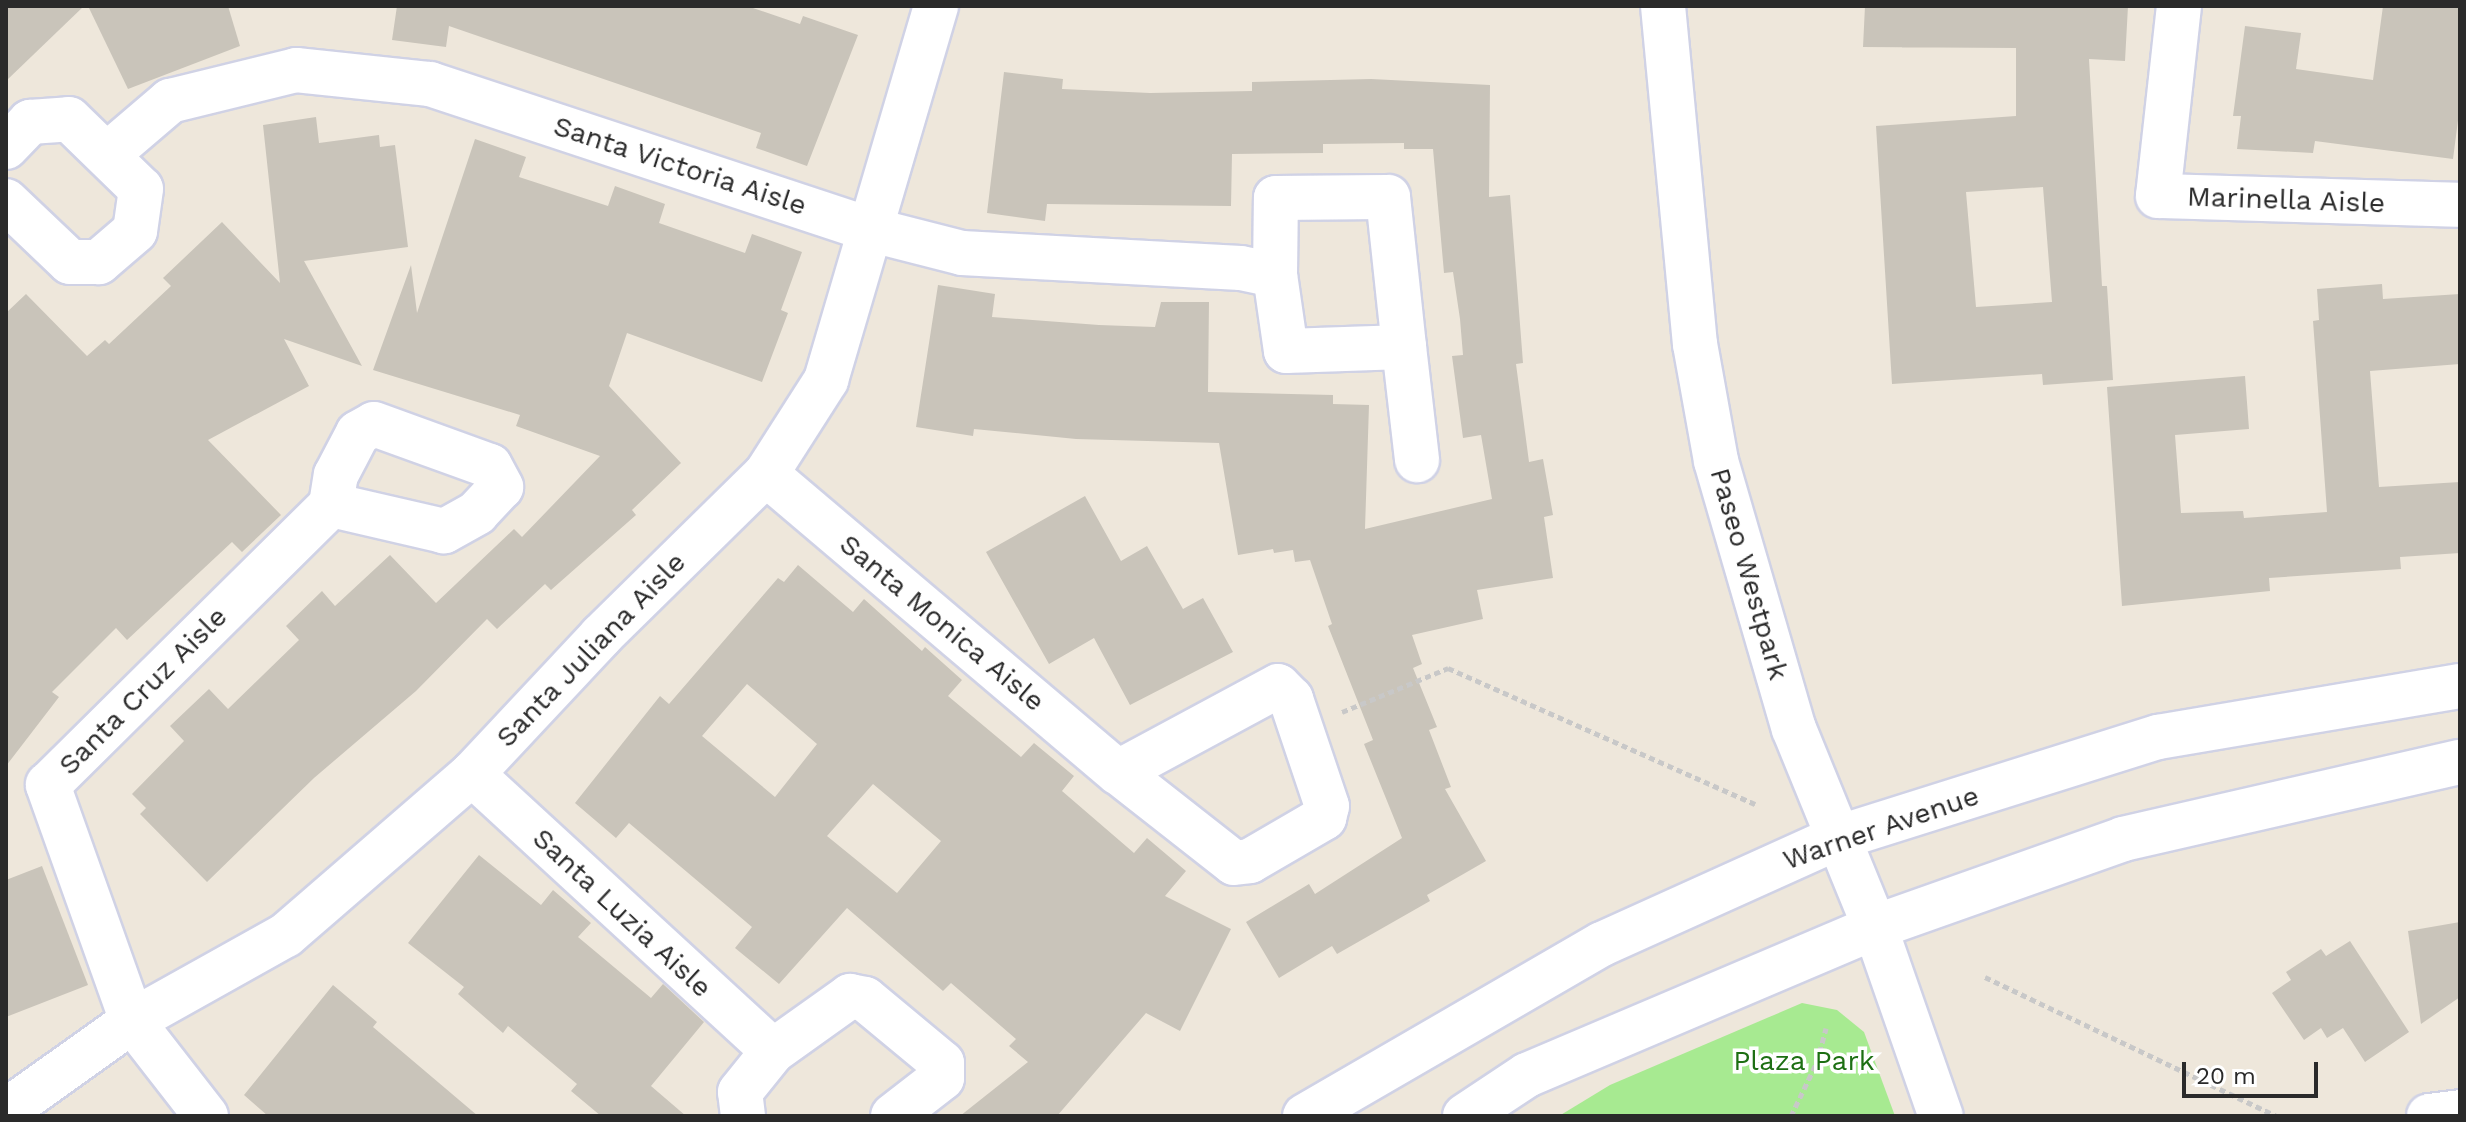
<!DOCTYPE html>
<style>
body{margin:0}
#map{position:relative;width:2466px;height:1122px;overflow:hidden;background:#eee7db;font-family:"Work Sans",sans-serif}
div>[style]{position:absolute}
.green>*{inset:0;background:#a7ea91}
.building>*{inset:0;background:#c9c4ba}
.path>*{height:5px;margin-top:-2.5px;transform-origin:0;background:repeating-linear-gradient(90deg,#c8c8c8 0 6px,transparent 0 10px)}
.roads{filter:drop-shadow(2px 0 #d0d2e5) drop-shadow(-2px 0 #d0d2e5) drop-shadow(0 2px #d0d2e5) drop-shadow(0 -2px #d0d2e5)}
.street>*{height:44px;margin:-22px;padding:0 22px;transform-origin:22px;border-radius:22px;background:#fff}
.secondary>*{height:44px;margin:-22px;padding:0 22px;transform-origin:22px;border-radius:22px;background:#fff}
span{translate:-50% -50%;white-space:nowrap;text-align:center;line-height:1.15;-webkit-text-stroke:7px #fff;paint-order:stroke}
.street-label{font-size:28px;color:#2a2a2a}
.park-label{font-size:28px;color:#1d6f13}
.frame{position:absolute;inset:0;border:8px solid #2a2a2a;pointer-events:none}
.scale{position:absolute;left:2182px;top:1062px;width:136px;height:36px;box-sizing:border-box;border:4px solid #2a2a2a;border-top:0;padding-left:10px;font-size:24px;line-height:28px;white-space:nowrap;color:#2a2a2a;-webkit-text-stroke:6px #fff;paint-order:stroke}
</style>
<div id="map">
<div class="green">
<div style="clip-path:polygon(1802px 1003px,1837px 1010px,1864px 1032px,1895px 1116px,1559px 1116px,1610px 1085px)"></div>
</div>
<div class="building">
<div style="clip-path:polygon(6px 6px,84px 6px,6px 81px)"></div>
<div style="clip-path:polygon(88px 6px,228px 6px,240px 46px,128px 89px)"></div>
<div style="clip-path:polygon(397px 6px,747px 6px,800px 24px,803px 16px,858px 35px,807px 166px,756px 148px,761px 133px,449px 26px,446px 47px,392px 40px)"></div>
<div style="clip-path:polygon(evenodd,1865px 6px,2128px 6px,2125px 61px,2089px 59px,2102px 286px,2107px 286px,2113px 380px,2043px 385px,2042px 374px,1892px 384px,1876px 126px,2016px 116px,2016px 48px,1863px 47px,1865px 6px,2043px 187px,2052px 302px,1976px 307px,1966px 192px,2043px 187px)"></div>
<div style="clip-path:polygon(2383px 6px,2460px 6px,2460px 105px,2453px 159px,2315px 141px,2313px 153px,2237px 149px,2241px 116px,2233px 116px,2245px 26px,2301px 33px,2296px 69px,2373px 80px)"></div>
<div style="clip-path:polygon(1004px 72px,1063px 79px,1062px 89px,1150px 93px,1252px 91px,1252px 82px,1371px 79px,1490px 85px,1489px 197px,1510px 195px,1523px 363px,1516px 364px,1529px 462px,1543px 459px,1553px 515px,1544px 517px,1553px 578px,1477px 590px,1483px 619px,1412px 635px,1422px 664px,1413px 668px,1437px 727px,1429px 730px,1451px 787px,1445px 789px,1486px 861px,1427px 895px,1430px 901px,1337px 954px,1332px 946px,1279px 978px,1246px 922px,1309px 884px,1315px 894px,1402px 838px,1364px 744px,1373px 740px,1328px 626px,1332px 624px,1310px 560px,1295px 562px,1293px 550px,1274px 553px,1273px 549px,1238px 555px,1219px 443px,1076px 439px,974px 429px,973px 436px,916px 427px,938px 285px,995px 294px,992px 317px,1099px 325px,1155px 327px,1161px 302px,1209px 302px,1208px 392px,1333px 395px,1333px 404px,1369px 405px,1365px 529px,1492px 499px,1481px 435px,1463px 438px,1452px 356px,1463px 355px,1460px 319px,1453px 272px,1444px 273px,1433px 149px,1404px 149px,1404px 143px,1323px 144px,1323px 153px,1232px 154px,1231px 206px,1047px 204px,1045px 221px,987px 213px)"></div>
<div style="clip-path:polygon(316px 117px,319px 143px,379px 135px,380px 147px,395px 145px,408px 247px,304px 261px,362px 366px,284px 339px,309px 386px,208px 440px,281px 515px,242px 552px,232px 542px,127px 640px,116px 628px,52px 692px,59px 697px,6px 766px,6px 313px,26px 294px,87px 356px,105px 340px,109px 344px,171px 286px,163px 278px,222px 222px,280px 283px,263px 125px)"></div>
<div style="clip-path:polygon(475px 139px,526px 157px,519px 177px,608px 206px,615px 186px,665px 204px,659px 223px,745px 253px,752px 234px,802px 252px,781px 310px,788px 313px,762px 382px,627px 333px,609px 386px,681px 463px,632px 510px,636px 515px,551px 590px,545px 584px,497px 629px,487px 619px,416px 691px,314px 778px,207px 882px,140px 814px,146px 808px,132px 794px,184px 741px,170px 726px,209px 689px,228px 709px,299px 640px,286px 626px,322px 591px,335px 606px,390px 555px,436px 603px,514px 529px,522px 537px,600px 456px,516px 426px,520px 415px,373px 370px,411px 265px,417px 313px)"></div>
<div style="clip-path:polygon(2382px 284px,2383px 299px,2460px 294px,2460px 364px,2370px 371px,2379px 487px,2460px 482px,2460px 553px,2400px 557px,2401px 569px,2269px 578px,2270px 591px,2122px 606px,2107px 387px,2245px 376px,2249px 429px,2175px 435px,2181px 513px,2243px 511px,2244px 518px,2327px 512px,2313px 321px,2319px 320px,2317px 289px)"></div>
<div style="clip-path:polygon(1085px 496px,1121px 561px,1147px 546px,1183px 609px,1203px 598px,1233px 652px,1130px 705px,1094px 638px,1049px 664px,986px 552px)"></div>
<div style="clip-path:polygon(evenodd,798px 565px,853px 612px,864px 599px,922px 651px,925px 647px,962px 680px,948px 696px,1021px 757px,1034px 743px,1074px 776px,1062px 791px,1134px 853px,1147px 838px,1186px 871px,1165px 896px,1231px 929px,1180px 1031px,1146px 1013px,1057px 1116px,960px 1116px,1028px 1062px,1009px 1046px,1016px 1039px,951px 983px,943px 991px,847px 908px,779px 984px,735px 948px,752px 927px,629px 823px,616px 838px,575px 803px,660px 696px,669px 704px,778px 578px,784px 582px,798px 565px,747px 684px,817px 744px,775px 797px,702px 736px,747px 684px,798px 565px,873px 784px,941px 841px,897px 893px,827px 836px,873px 784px)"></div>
<div style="clip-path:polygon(479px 855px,541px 905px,553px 890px,591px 923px,578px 937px,651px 998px,663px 984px,704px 1022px,651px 1086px,686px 1116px,601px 1116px,571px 1091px,577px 1084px,508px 1026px,503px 1033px,458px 994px,464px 987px,408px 943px)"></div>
<div style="clip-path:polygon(42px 866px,88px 985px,6px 1017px,6px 880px)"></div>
<div style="clip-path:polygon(2460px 922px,2460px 997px,2421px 1024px,2408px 931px)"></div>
<div style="clip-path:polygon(2350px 941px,2409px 1032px,2365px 1062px,2343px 1028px,2327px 1038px,2321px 1028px,2304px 1040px,2272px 993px,2291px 980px,2286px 972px,2321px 949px,2326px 956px)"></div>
<div style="clip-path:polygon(333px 985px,377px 1022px,373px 1027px,478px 1116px,268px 1116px,244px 1095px)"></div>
</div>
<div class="path">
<div style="left:1342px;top:712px;width:115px;rotate:-22.5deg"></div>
<div style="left:1448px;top:668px;width:336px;rotate:23.9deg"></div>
<div style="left:1985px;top:977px;width:322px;rotate:25.5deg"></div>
<div style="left:1791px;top:1116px;width:60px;rotate:-64.3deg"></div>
<div style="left:1817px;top:1062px;width:35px;rotate:-75deg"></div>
</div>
<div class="roads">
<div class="street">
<div style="left:2179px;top:6px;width:191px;rotate:96.3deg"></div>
<div style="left:2158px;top:196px;width:302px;rotate:1.7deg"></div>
<div style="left:6px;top:147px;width:35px;rotate:-46deg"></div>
<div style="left:30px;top:122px;width:39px;rotate:-4deg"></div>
<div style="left:69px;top:119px;width:100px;rotate:44.2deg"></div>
<div style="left:141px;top:189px;width:42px;rotate:98.1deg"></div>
<div style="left:135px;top:231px;width:48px;rotate:139.3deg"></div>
<div style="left:99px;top:262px;width:29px;rotate:180deg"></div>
<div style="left:70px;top:262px;width:88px;rotate:-136.4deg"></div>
<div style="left:108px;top:154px;width:82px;rotate:-40.5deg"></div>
<div style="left:170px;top:101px;width:130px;rotate:-13.8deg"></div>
<div style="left:296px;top:70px;width:135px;rotate:6deg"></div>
<div style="left:430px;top:84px;width:465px;rotate:18.3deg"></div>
<div style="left:872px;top:230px;width:93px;rotate:14.3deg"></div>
<div style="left:962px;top:253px;width:279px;rotate:3.1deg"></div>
<div style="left:1241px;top:268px;width:35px;rotate:12deg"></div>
<div style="left:1275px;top:275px;width:77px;rotate:-89.3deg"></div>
<div style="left:1276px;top:198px;width:112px;rotate:-0.5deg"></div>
<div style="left:1388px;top:197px;width:151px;rotate:83.9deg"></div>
<div style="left:1404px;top:347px;width:118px;rotate:178.1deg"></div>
<div style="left:1286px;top:351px;width:77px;rotate:-98.2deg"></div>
<div style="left:1404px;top:347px;width:114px;rotate:83.4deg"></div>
<div style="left:766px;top:474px;width:461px;rotate:40.3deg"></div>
<div style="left:1118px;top:772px;width:147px;rotate:38.1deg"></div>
<div style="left:1234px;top:863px;width:16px;rotate:-7deg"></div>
<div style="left:1250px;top:861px;width:86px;rotate:-30.2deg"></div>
<div style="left:1324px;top:818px;width:12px;rotate:-76deg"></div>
<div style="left:1327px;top:806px;width:113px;rotate:-108.6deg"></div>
<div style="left:1291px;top:699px;width:18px;rotate:-135deg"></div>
<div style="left:1278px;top:686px;width:182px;rotate:151.7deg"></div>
<div style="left:472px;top:774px;width:409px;rotate:42.6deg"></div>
<div style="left:6px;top:1111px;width:155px;rotate:-35.5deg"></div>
<div style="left:132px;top:1021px;width:176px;rotate:-29.2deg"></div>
<div style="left:286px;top:935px;width:246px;rotate:-40.9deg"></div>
<div style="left:472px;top:774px;width:189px;rotate:-46.9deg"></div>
<div style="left:601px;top:636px;width:231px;rotate:-44.5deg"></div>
<div style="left:766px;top:474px;width:112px;rotate:-57.4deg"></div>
<div style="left:826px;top:380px;width:390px;rotate:-73.6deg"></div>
<div style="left:206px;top:1116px;width:120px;rotate:-127.9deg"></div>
<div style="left:132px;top:1021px;width:251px;rotate:-109.6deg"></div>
<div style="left:48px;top:785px;width:398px;rotate:-44.7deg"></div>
<div style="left:331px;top:505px;width:30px;rotate:-81deg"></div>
<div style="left:336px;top:475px;width:47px;rotate:-62.4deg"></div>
<div style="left:358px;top:433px;width:18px;rotate:-29deg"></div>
<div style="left:374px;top:424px;width:123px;rotate:19.9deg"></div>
<div style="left:490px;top:466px;width:24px;rotate:62deg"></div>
<div style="left:501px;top:487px;width:35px;rotate:133deg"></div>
<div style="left:477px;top:513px;width:38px;rotate:151deg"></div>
<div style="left:444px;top:531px;width:116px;rotate:-167deg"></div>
<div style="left:743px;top:1116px;width:24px;rotate:-97deg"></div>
<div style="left:740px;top:1092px;width:53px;rotate:-51.2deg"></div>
<div style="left:773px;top:1051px;width:95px;rotate:-35.5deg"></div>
<div style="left:850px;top:996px;width:15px;rotate:11deg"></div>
<div style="left:865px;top:999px;width:100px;rotate:39.7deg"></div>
<div style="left:942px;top:1063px;width:15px;rotate:90deg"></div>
<div style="left:942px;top:1078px;width:62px;rotate:142.2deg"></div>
<div style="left:2429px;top:1116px;width:31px;rotate:-7deg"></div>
</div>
<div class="secondary">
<div style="left:1663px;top:6px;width:340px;rotate:84.6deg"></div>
<div style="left:1695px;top:344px;width:119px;rotate:79.8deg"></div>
<div style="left:1716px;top:461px;width:279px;rotate:73.8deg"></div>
<div style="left:1794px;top:729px;width:214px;rotate:67.8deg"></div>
<div style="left:1875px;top:927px;width:200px;rotate:70.8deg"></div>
<div style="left:1305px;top:1116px;width:343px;rotate:-30.1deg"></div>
<div style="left:1602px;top:944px;width:258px;rotate:-24.3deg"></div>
<div style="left:1837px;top:838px;width:337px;rotate:-17.5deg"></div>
<div style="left:2158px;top:737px;width:306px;rotate:-9.6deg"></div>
<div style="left:1465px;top:1116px;width:74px;rotate:-33.5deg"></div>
<div style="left:1527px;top:1075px;width:378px;rotate:-23deg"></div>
<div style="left:1875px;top:927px;width:263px;rotate:-19.5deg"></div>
<div style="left:2123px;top:839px;width:346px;rotate:-12.9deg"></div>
</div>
</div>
<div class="street-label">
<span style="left:680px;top:166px;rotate:18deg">Santa Victoria Aisle</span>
<span style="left:2286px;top:200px;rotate:2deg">Marinella Aisle</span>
<span style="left:1749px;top:574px;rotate:74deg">Paseo Westpark</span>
<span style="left:942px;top:623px;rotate:40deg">Santa Monica Aisle</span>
<span style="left:591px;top:650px;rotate:-46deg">Santa Juliana Aisle</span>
<span style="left:143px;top:691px;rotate:-45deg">Santa Cruz Aisle</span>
<span style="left:1881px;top:828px;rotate:-19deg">Warner Avenue</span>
<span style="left:622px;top:913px;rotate:43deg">Santa Luzia Aisle</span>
</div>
<div class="park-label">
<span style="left:1804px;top:1061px">Plaza Park</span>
</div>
<div class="frame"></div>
<div class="scale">20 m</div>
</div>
